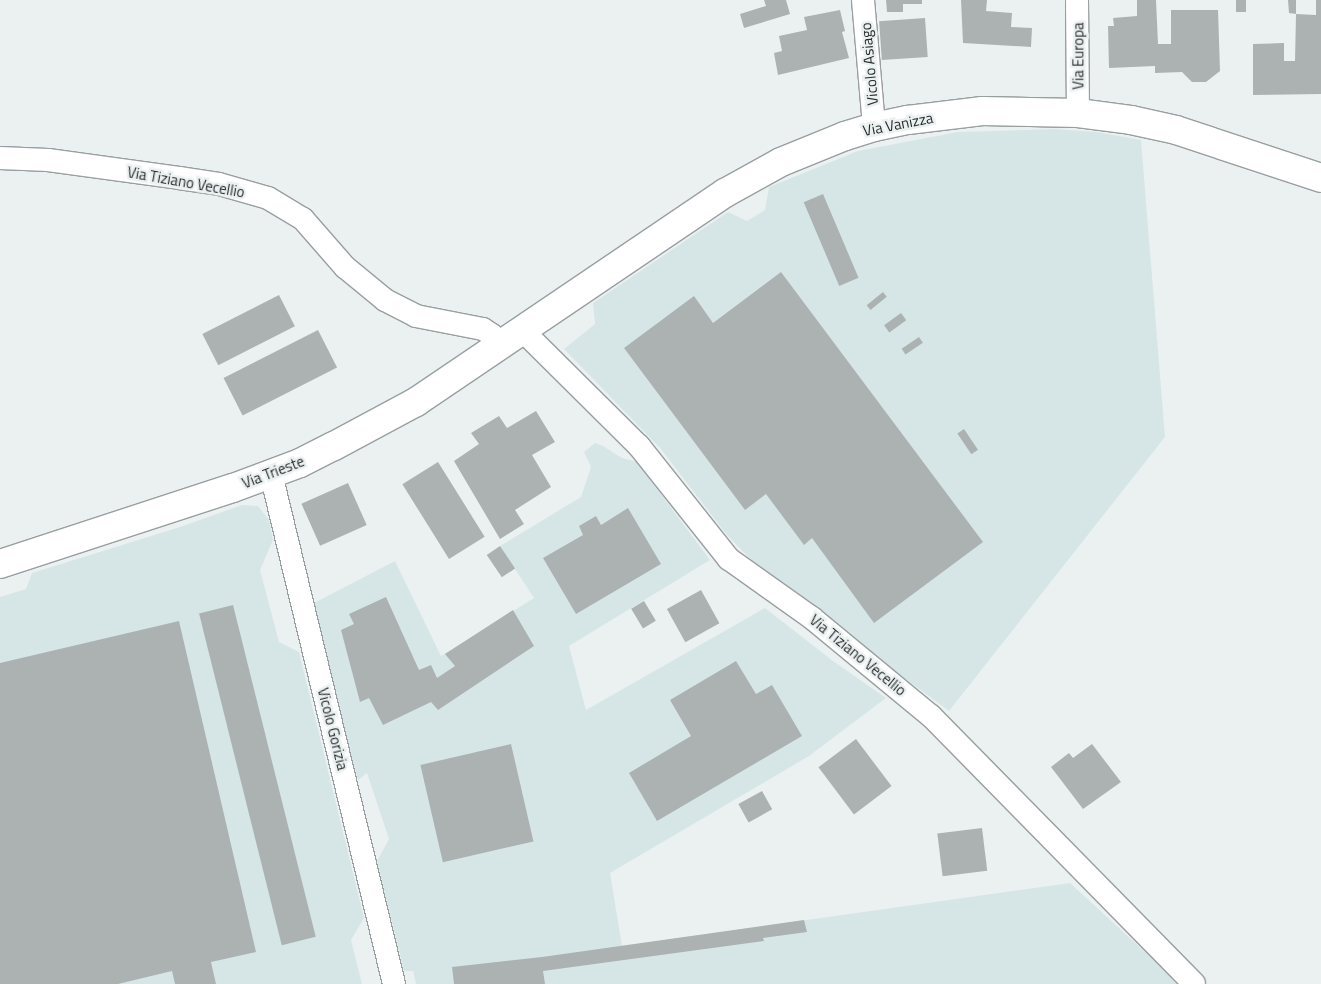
<!DOCTYPE html>
<style>
body{margin:0}
#map{position:relative;width:1321px;height:984px;overflow:hidden;background:#ebf1f1;font-family:"Titillium Web",sans-serif}
div>[style]{position:absolute}
.built>*{inset:0;background:#d6e6e7}
.building>*{inset:0;background:#acb2b2;transform-origin:0 0}
.roads{filter:drop-shadow(1px 0 #999fa0) drop-shadow(-1px 0 #999fa0) drop-shadow(0 1px #999fa0) drop-shadow(0 -1px #999fa0)}
.minor>*{height:22px;margin:-11px;padding:0 11px;transform-origin:11px;border-radius:11px;background:#fff}
.tertiary>*{height:28px;margin:-14px;padding:0 14px;transform-origin:14px;border-radius:14px;background:#fff}
span{translate:-50% -50%;white-space:nowrap;text-align:center;line-height:1.15;-webkit-text-stroke:5px #ebf1f1;paint-order:stroke}
.street-label{font-size:15px;color:#282a2a}
</style>
<div id="map">
<div class="built">
<div style="clip-path:polygon(1055px 129px,1097px 132px,1141px 140px,1165px 437px,949px 711px,791px 594px,756px 565px,727px 535px,660px 448px,564px 349px,595px 324px,593px 303px,728px 212px,747px 221px,765px 210px,769px 187px,858px 151px,958px 132px)"></div>
<div style="clip-path:polygon(595px 443px,603px 446px,622px 458px,637px 462px,710px 560px,569px 646px,586px 710px,765px 608px,833px 661px,886px 698px,809px 756px,610px 873px,622px 946px,1070px 883px,1180px 984px,416px 984px,413px 971px,404px 971px,377px 861px,389px 839px,367px 773px,358px 780px,339px 712px,314px 603px,395px 561px,441px 656px,534px 598px,500px 546px,581px 497px,591px 467px,584px 452px)"></div>
<div style="clip-path:polygon(242px 505px,258px 506px,269px 520px,273px 540px,260px 570px,279px 642px,299px 652px,364px 918px,351px 940px,362px 984px,0 984px,0 597px,26px 589px,32px 573px,180px 527px)"></div>
</div>
<div class="building">
<div style="clip-path:polygon(764px 0,786px 0,790px 14px,744px 28px,740px 14px,766px 6px)"></div>
<div style="clip-path:polygon(886px 0,922px 0,922px 4px,903px 4px,903px 12px,887px 12px)"></div>
<div style="clip-path:polygon(961px 0,987px 0,986px 11px,1012px 13px,1011px 27px,1032px 28px,1031px 47px,963px 43px)"></div>
<div style="clip-path:polygon(1137px 0,1156px 0,1158px 44px,1171px 44px,1171px 10px,1218px 10px,1220px 71px,1206px 82px,1192px 82px,1182px 72px,1155px 73px,1155px 66px,1109px 68px,1108px 26px,1114px 26px,1113px 18px,1137px 16px)"></div>
<div style="left:1236px;top:0;width:10px;height:12px"></div>
<div style="clip-path:polygon(1288px 0,1296px 0,1296px 14px,1289px 13px)"></div>
<div style="clip-path:polygon(1316px 0,1321px 0,1321px 94px,1253px 95px,1253px 44px,1284px 43px,1284px 61px,1295px 61px,1296px 14px,1316px 15px)"></div>
<div style="clip-path:polygon(840px 10px,845px 31px,842px 32px,849px 58px,778px 75px,774px 53px,782px 51px,779px 36px,807px 30px,804px 17px)"></div>
<div style="left:925px;top:18px;width:39px;height:46px;rotate:86deg"></div>
<div style="left:823px;top:194px;width:91px;height:21px;rotate:67deg"></div>
<div style="clip-path:polygon(781px 272px,983px 542px,874px 623px,812px 538px,804px 545px,766px 494px,745px 510px,624px 348px,694px 296px,713px 323px)"></div>
<div style="left:883px;top:292px;width:6px;height:21px;rotate:51deg"></div>
<div style="left:279px;top:295px;width:35px;height:86px;rotate:63deg"></div>
<div style="left:901px;top:313px;width:9px;height:21px;rotate:54deg"></div>
<div style="left:318px;top:330px;width:42px;height:106px;rotate:63deg"></div>
<div style="left:919px;top:337px;width:7px;height:21px;rotate:56deg"></div>
<div style="clip-path:polygon(536px 411px,555px 442px,532px 455px,551px 487px,515px 510px,524px 524px,500px 539px,454px 461px,479px 444px,471px 433px,499px 416px,507px 428px)"></div>
<div style="left:964px;top:429px;width:25px;height:8px;rotate:56deg"></div>
<div style="left:438px;top:462px;width:88px;height:42px;rotate:58deg"></div>
<div style="left:348px;top:483px;width:46px;height:51px;rotate:66deg"></div>
<div style="clip-path:polygon(628px 508px,661px 564px,576px 614px,543px 558px,583px 535px,579px 526px,596px 516px,601px 525px)"></div>
<div style="left:500px;top:546px;width:27px;height:16px;rotate:56deg"></div>
<div style="left:701px;top:590px;width:38px;height:39px;rotate:61deg"></div>
<div style="clip-path:polygon(386px 597px,419px 670px,431px 665px,437px 678px,455px 666px,445px 654px,513px 610px,534px 646px,438px 710px,431px 702px,383px 725px,369px 698px,360px 702px,341px 630px,354px 624px,349px 614px)"></div>
<div style="left:644px;top:601px;width:23px;height:15px;rotate:59deg"></div>
<div style="left:233px;top:605px;width:342px;height:35px;rotate:76deg"></div>
<div style="clip-path:polygon(179px 621px,256px 952px,211px 962px,216px 984px,175px 984px,172px 971px,118px 984px,0 984px,0 663px)"></div>
<div style="clip-path:polygon(736px 661px,756px 694px,772px 685px,802px 736px,657px 821px,629px 773px,691px 736px,670px 700px)"></div>
<div style="left:856px;top:739px;width:59px;height:47px;rotate:53deg"></div>
<div style="left:511px;top:744px;width:100px;height:93px;rotate:77deg"></div>
<div style="clip-path:polygon(1092px 744px,1121px 782px,1083px 809px,1051px 767px,1069px 753px,1073px 758px)"></div>
<div style="left:762px;top:791px;width:21px;height:27px;rotate:61deg"></div>
<div style="left:982px;top:828px;width:43px;height:45px;rotate:83deg"></div>
<div style="clip-path:polygon(804px 920px,807px 932px,763px 938px,764px 941px,543px 971px,545px 984px,454px 984px,452px 967px,542px 957px)"></div>
</div>
<div class="roads">
<div class="minor">
<div style="left:863px;top:0;width:127px;rotate:85deg"></div>
<div style="left:1077px;top:0;width:113px;rotate:89.5deg"></div>
<div style="left:0;top:158px;width:48px;rotate:2.4deg"></div>
<div style="left:48px;top:160px;width:132px;rotate:7.8deg"></div>
<div style="left:179px;top:178px;width:40px;rotate:8.5deg"></div>
<div style="left:219px;top:184px;width:51px;rotate:15.9deg"></div>
<div style="left:268px;top:198px;width:41px;rotate:31deg"></div>
<div style="left:303px;top:219px;width:64px;rotate:48.8deg"></div>
<div style="left:345px;top:267px;width:52px;rotate:39.5deg"></div>
<div style="left:385px;top:300px;width:35px;rotate:27deg"></div>
<div style="left:416px;top:316px;width:68px;rotate:11deg"></div>
<div style="left:483px;top:329px;width:11px;rotate:34deg"></div>
<div style="left:492px;top:335px;width:14px;rotate:54deg"></div>
<div style="left:522px;top:330px;width:165px;rotate:44.8deg"></div>
<div style="left:639px;top:446px;width:144px;rotate:51.5deg"></div>
<div style="left:729px;top:559px;width:102px;rotate:35.4deg"></div>
<div style="left:812px;top:618px;width:154px;rotate:39.5deg"></div>
<div style="left:931px;top:716px;width:375px;rotate:45.5deg"></div>
<div style="left:271px;top:474px;width:525px;rotate:76.44deg"></div>
</div>
<div class="tertiary">
<div style="left:0;top:564px;width:245px;rotate:-18.1deg"></div>
<div style="left:233px;top:488px;width:72px;rotate:-20.5deg"></div>
<div style="left:300px;top:463px;width:38px;rotate:-27deg"></div>
<div style="left:334px;top:446px;width:93px;rotate:-28.2deg"></div>
<div style="left:416px;top:402px;width:373px;rotate:-34.1deg"></div>
<div style="left:725px;top:193px;width:64px;rotate:-29deg"></div>
<div style="left:781px;top:162px;width:69px;rotate:-22.1deg"></div>
<div style="left:845px;top:136px;width:30px;rotate:-17deg"></div>
<div style="left:874px;top:127px;width:35px;rotate:-12deg"></div>
<div style="left:908px;top:120px;width:75px;rotate:-6.9deg"></div>
<div style="left:982px;top:111px;width:96px;rotate:1.2deg"></div>
<div style="left:1078px;top:113px;width:53px;rotate:7.5deg"></div>
<div style="left:1131px;top:120px;width:46px;rotate:12.5deg"></div>
<div style="left:1176px;top:130px;width:153px;rotate:18.3deg"></div>
</div>
</div>
<div class="street-label">
<span style="left:1078px;top:56px;rotate:-90deg">Via Europa</span>
<span style="left:869px;top:64px;rotate:-95deg">Vicolo Asiago</span>
<span style="left:898px;top:124px;rotate:-11deg">Via Vanizza</span>
<span style="left:186px;top:182px;rotate:10deg">Via Tiziano Vecellio</span>
<span style="left:273px;top:472px;rotate:-21deg">Via Trieste</span>
<span style="left:858px;top:655px;rotate:39deg">Via Tiziano Vecellio</span>
<span style="left:333px;top:729px;rotate:76deg">Vicolo Gorizia</span>
</div>
</div>
